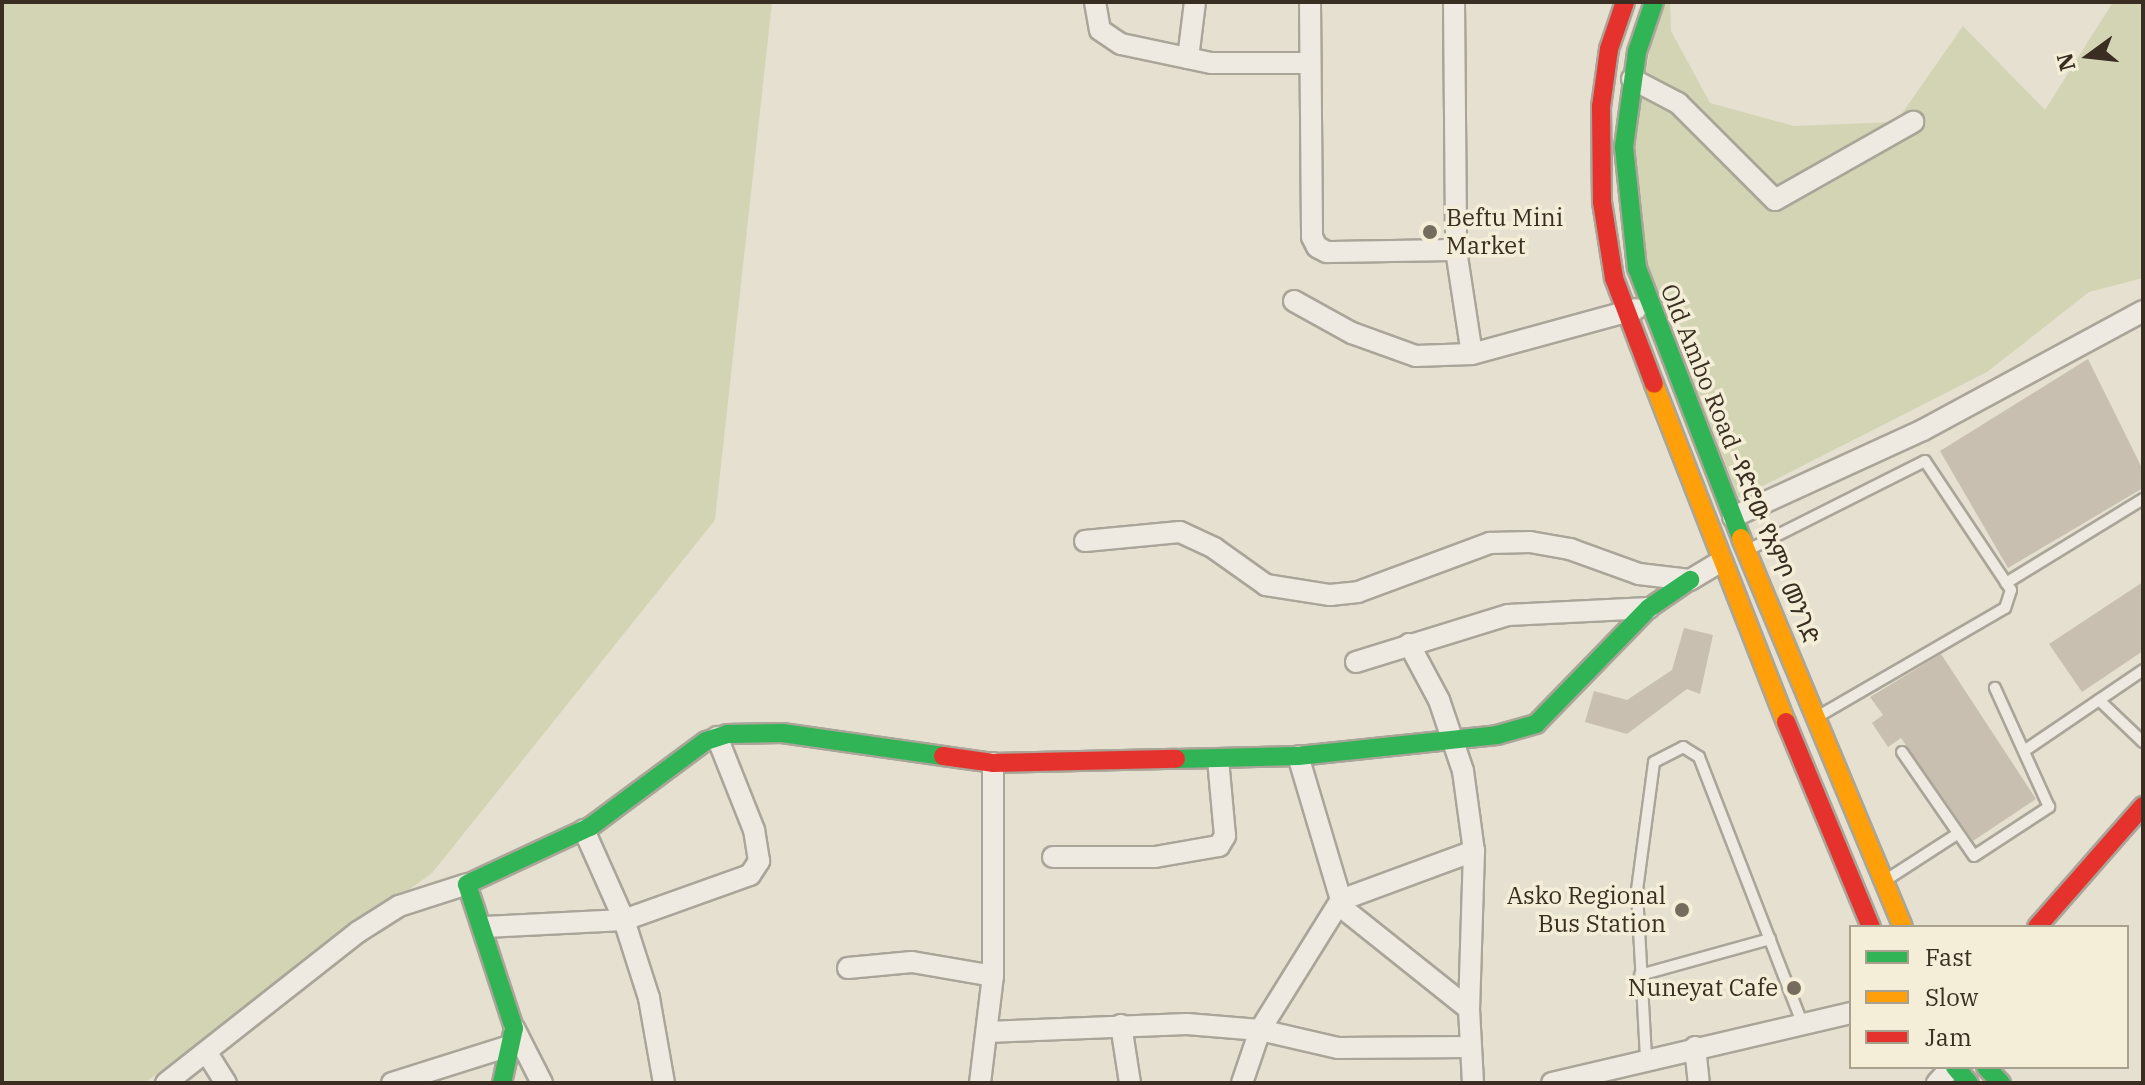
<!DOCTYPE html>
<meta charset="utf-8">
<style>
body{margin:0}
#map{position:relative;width:2145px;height:1085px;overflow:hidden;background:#e5e0d0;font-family:"IBM Plex Serif","Noto Sans Ethiopic",serif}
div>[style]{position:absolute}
.green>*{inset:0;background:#d2d4b3}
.building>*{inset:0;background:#c8bfb1}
.roads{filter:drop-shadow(2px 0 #aaa599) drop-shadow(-2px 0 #aaa599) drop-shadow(0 2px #aaa599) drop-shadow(0 -2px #aaa599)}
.lane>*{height:10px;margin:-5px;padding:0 5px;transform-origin:5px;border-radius:5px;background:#eeeae1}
.street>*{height:20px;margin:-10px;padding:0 10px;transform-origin:10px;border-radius:10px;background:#eeeae1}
.fast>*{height:18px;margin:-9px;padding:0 9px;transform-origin:9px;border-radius:9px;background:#30b455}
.slow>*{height:18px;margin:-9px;padding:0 9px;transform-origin:9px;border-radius:9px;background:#ff9f0a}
.jam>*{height:18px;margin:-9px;padding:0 9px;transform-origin:9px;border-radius:9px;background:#e5322d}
.dots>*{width:22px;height:22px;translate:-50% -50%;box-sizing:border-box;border:4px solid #f4eed8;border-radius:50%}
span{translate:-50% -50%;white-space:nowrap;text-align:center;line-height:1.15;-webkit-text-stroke:7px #f4eed8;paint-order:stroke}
.poi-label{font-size:24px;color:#392e21}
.left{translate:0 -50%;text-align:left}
.right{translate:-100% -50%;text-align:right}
.street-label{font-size:24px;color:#392e21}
.frame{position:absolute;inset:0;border:4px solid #392e21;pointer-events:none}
.legend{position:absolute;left:1849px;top:925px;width:280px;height:144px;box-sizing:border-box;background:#f4eed8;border:2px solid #a9a18f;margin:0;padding:10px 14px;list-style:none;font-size:24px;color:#392e21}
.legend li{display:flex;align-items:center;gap:16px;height:40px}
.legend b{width:40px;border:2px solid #a9a18f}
.north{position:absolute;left:2049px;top:16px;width:80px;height:80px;-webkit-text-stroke:6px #f4eed8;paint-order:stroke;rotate:255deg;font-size:22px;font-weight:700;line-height:32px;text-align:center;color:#392e21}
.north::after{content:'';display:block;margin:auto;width:28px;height:36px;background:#392e21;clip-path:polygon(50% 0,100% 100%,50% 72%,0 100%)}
</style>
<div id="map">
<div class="green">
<div style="clip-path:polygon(2px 2px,772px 2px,715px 520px,432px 873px,144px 1083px,2px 1083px)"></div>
<div style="clip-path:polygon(1658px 2px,1670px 2px,1671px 31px,1710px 103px,1794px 126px,1896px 122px,1963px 26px,2045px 110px,2113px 2px,2143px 2px,2143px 278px,2089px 292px,1987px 372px,1739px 498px,1650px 273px,1629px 171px)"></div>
</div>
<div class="building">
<div style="clip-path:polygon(2088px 359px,2143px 470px,2143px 488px,2008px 568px,1940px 451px)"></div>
<div style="clip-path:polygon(2143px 582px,2143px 651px,2082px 692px,2049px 644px)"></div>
<div style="clip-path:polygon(1684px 628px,1713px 635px,1700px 694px,1687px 689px,1627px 734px,1585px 722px,1594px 691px,1627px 700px,1672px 670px)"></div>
<div style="clip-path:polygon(1941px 654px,2036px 799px,1973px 841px,1901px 738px,1888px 747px,1872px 723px,1883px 715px,1870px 697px)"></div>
</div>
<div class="roads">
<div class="lane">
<div style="left:1748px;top:550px;width:198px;rotate:-26.7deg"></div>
<div style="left:1925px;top:461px;width:155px;rotate:56.3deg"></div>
<div style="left:2011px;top:590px;width:19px;rotate:108deg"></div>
<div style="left:2005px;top:608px;width:217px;rotate:149.9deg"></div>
<div style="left:2006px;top:583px;width:161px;rotate:-31.5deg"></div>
<div style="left:2099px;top:700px;width:61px;rotate:43.7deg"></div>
<div style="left:2024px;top:751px;width:144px;rotate:-34.2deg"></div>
<div style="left:1902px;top:752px;width:126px;rotate:55.3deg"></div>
<div style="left:1974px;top:856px;width:90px;rotate:-33.2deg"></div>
<div style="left:2049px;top:807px;width:131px;rotate:-114.4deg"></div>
<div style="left:1886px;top:880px;width:85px;rotate:-32.9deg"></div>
<div style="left:1640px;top:975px;width:135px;rotate:-15.5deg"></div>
<div style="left:1646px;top:1058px;width:168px;rotate:-93.1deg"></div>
<div style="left:1637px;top:890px;width:129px;rotate:-82.4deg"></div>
<div style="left:1654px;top:762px;width:33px;rotate:-27deg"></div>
<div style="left:1683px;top:747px;width:19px;rotate:32deg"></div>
<div style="left:1699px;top:757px;width:285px;rotate:68.8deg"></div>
</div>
<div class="street">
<div style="left:1095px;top:2px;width:28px;rotate:80deg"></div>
<div style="left:1100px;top:30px;width:25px;rotate:34deg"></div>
<div style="left:1121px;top:44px;width:92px;rotate:11.9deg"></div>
<div style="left:1211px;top:63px;width:99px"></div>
<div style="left:1310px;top:2px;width:235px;rotate:89.5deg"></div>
<div style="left:1312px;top:237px;width:11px;rotate:63deg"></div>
<div style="left:1317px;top:247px;width:11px;rotate:27deg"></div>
<div style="left:1327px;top:252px;width:129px;rotate:-0.9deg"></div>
<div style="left:1454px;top:2px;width:248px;rotate:89.5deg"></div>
<div style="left:1456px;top:250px;width:105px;rotate:81.3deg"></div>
<div style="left:1472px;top:354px;width:170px;rotate:-15.3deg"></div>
<div style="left:1188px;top:58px;width:56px;rotate:-82.9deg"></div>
<div style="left:1632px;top:79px;width:52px;rotate:27.6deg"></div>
<div style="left:1678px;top:103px;width:137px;rotate:45deg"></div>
<div style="left:1775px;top:200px;width:159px;rotate:-29.5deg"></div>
<div style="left:1294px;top:301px;width:66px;rotate:28.9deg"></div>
<div style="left:1352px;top:333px;width:68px;rotate:19.8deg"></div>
<div style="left:1416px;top:356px;width:56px;rotate:-2deg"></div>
<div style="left:1733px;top:517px;width:209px;rotate:-24.6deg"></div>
<div style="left:1923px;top:430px;width:250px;rotate:-28.4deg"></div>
<div style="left:1085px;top:541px;width:95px;rotate:-5.4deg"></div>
<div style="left:1180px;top:532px;width:38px;rotate:25deg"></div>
<div style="left:1214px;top:548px;width:64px;rotate:35.4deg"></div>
<div style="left:1266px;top:585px;width:65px;rotate:8.9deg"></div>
<div style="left:1330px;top:595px;width:28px;rotate:-6deg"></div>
<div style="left:1358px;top:592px;width:141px;rotate:-20.4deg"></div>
<div style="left:1490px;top:543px;width:40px;rotate:-1.4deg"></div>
<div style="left:1530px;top:542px;width:41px;rotate:9.9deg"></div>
<div style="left:1570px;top:549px;width:73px;rotate:19.9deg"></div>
<div style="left:1639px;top:574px;width:51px;rotate:6.7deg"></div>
<div style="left:1690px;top:580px;width:35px;rotate:-31deg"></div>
<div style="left:1409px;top:644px;width:64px;rotate:61.8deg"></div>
<div style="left:1439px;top:700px;width:75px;rotate:71.3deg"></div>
<div style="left:1463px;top:771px;width:81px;rotate:82.2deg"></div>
<div style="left:1474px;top:851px;width:158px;rotate:91.8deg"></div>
<div style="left:1469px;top:1009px;width:74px;rotate:86.9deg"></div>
<div style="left:1356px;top:662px;width:159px;rotate:-17.2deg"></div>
<div style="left:1508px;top:615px;width:141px;rotate:-2.8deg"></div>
<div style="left:584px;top:830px;width:98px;rotate:66deg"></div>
<div style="left:624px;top:920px;width:82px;rotate:72.2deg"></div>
<div style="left:649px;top:998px;width:86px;rotate:80deg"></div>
<div style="left:1053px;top:857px;width:102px"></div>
<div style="left:1155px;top:857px;width:65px;rotate:-9.8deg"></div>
<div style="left:1219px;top:846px;width:12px;rotate:-59deg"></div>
<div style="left:1225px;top:836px;width:77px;rotate:-95.2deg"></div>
<div style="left:1341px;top:900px;width:142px;rotate:-20.2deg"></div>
<div style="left:1340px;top:906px;width:165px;rotate:38.6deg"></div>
<div style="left:485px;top:927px;width:139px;rotate:-2.9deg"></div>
<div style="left:624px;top:920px;width:134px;rotate:-19.7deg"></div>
<div style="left:750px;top:875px;width:17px;rotate:-57deg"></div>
<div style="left:759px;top:861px;width:31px;rotate:-99deg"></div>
<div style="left:754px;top:830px;width:100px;rotate:-111.7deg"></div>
<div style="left:848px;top:968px;width:64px;rotate:-5.4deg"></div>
<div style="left:912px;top:962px;width:82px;rotate:9.8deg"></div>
<div style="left:1121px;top:1025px;width:59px;rotate:81.2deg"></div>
<div style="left:514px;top:1028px;width:62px;rotate:63deg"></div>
<div style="left:987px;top:1032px;width:200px;rotate:-2.3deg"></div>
<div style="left:1187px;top:1024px;width:73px;rotate:4.7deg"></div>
<div style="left:1260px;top:1030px;width:80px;rotate:13deg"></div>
<div style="left:1338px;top:1048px;width:131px;rotate:-0.4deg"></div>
<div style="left:1695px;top:1047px;width:36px;rotate:84deg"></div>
<div style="left:207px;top:1053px;width:36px;rotate:58deg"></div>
<div style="left:166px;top:1083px;width:244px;rotate:-38.2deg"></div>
<div style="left:358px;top:932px;width:49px;rotate:-32.4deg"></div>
<div style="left:399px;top:906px;width:71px;rotate:-17.9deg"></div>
<div style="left:392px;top:1083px;width:123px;rotate:-17.5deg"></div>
<div style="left:980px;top:1083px;width:108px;rotate:-83.1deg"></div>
<div style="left:993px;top:976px;width:213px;rotate:-90deg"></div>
<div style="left:1242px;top:1083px;width:56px;rotate:-71.2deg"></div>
<div style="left:1260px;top:1030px;width:153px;rotate:-58.1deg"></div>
<div style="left:1341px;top:900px;width:150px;rotate:-106.6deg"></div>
<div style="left:1552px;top:1083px;width:307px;rotate:-13.2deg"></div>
<div style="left:1937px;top:1083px;width:22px;rotate:-47deg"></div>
</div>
<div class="fast">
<div style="left:1654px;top:2px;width:53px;rotate:108.8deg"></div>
<div style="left:1637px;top:52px;width:96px;rotate:97.8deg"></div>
<div style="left:1624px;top:147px;width:122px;rotate:83.9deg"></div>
<div style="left:1637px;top:268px;width:289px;rotate:68.9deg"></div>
<div style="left:1176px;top:759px;width:122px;rotate:-1.4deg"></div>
<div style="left:1298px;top:756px;width:200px;rotate:-6deg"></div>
<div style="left:1497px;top:735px;width:41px;rotate:-15.8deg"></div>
<div style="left:1536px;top:724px;width:162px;rotate:-45.8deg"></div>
<div style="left:1649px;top:608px;width:50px;rotate:-34.3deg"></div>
<div style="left:1955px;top:1067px;width:21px;rotate:49deg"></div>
<div style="left:1986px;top:1067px;width:22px;rotate:47deg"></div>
<div style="left:502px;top:1083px;width:56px;rotate:-77.7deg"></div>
<div style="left:514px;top:1028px;width:151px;rotate:-108.1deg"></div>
<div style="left:467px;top:884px;width:136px;rotate:-24.9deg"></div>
<div style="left:590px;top:827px;width:144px;rotate:-36.6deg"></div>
<div style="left:706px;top:741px;width:22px;rotate:-18deg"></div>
<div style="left:727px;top:734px;width:55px;rotate:-1deg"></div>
<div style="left:782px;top:733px;width:163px;rotate:8.1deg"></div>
</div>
<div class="slow">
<div style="left:1654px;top:384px;width:363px;rotate:68.7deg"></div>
<div style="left:1741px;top:538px;width:421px;rotate:67.4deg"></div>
</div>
<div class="jam">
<div style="left:1625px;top:2px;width:50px;rotate:108.8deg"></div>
<div style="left:1609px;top:49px;width:59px;rotate:97.9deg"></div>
<div style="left:1601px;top:107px;width:95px;rotate:89.4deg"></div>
<div style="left:1602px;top:202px;width:77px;rotate:81deg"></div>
<div style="left:1614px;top:278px;width:113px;rotate:69.3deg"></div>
<div style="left:1786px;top:722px;width:222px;rotate:67.5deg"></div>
<div style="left:943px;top:756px;width:50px;rotate:8deg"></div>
<div style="left:993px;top:763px;width:183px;rotate:-1.3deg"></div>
<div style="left:2037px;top:927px;width:161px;rotate:-48.8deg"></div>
</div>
</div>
<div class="dots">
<div style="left:1430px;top:232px;background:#756c5e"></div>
<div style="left:1682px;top:910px;background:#756c5e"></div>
<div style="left:1794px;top:988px;background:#756c5e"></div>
</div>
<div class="poi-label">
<span class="left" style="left:1446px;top:232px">Beftu Mini<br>Market</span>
<span class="right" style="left:1666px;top:910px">Asko Regional<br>Bus Station</span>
<span class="right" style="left:1778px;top:988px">Nuneyat Cafe</span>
</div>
<div class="street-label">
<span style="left:1740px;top:464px;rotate:68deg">Old Ambo Road -የድሮው የአምቦ መንገድ</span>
</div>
<div class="frame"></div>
<ul class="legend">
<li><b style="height:10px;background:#30b455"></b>Fast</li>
<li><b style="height:10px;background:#ff9f0a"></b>Slow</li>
<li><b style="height:10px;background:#e5322d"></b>Jam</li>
</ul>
<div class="north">N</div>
</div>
